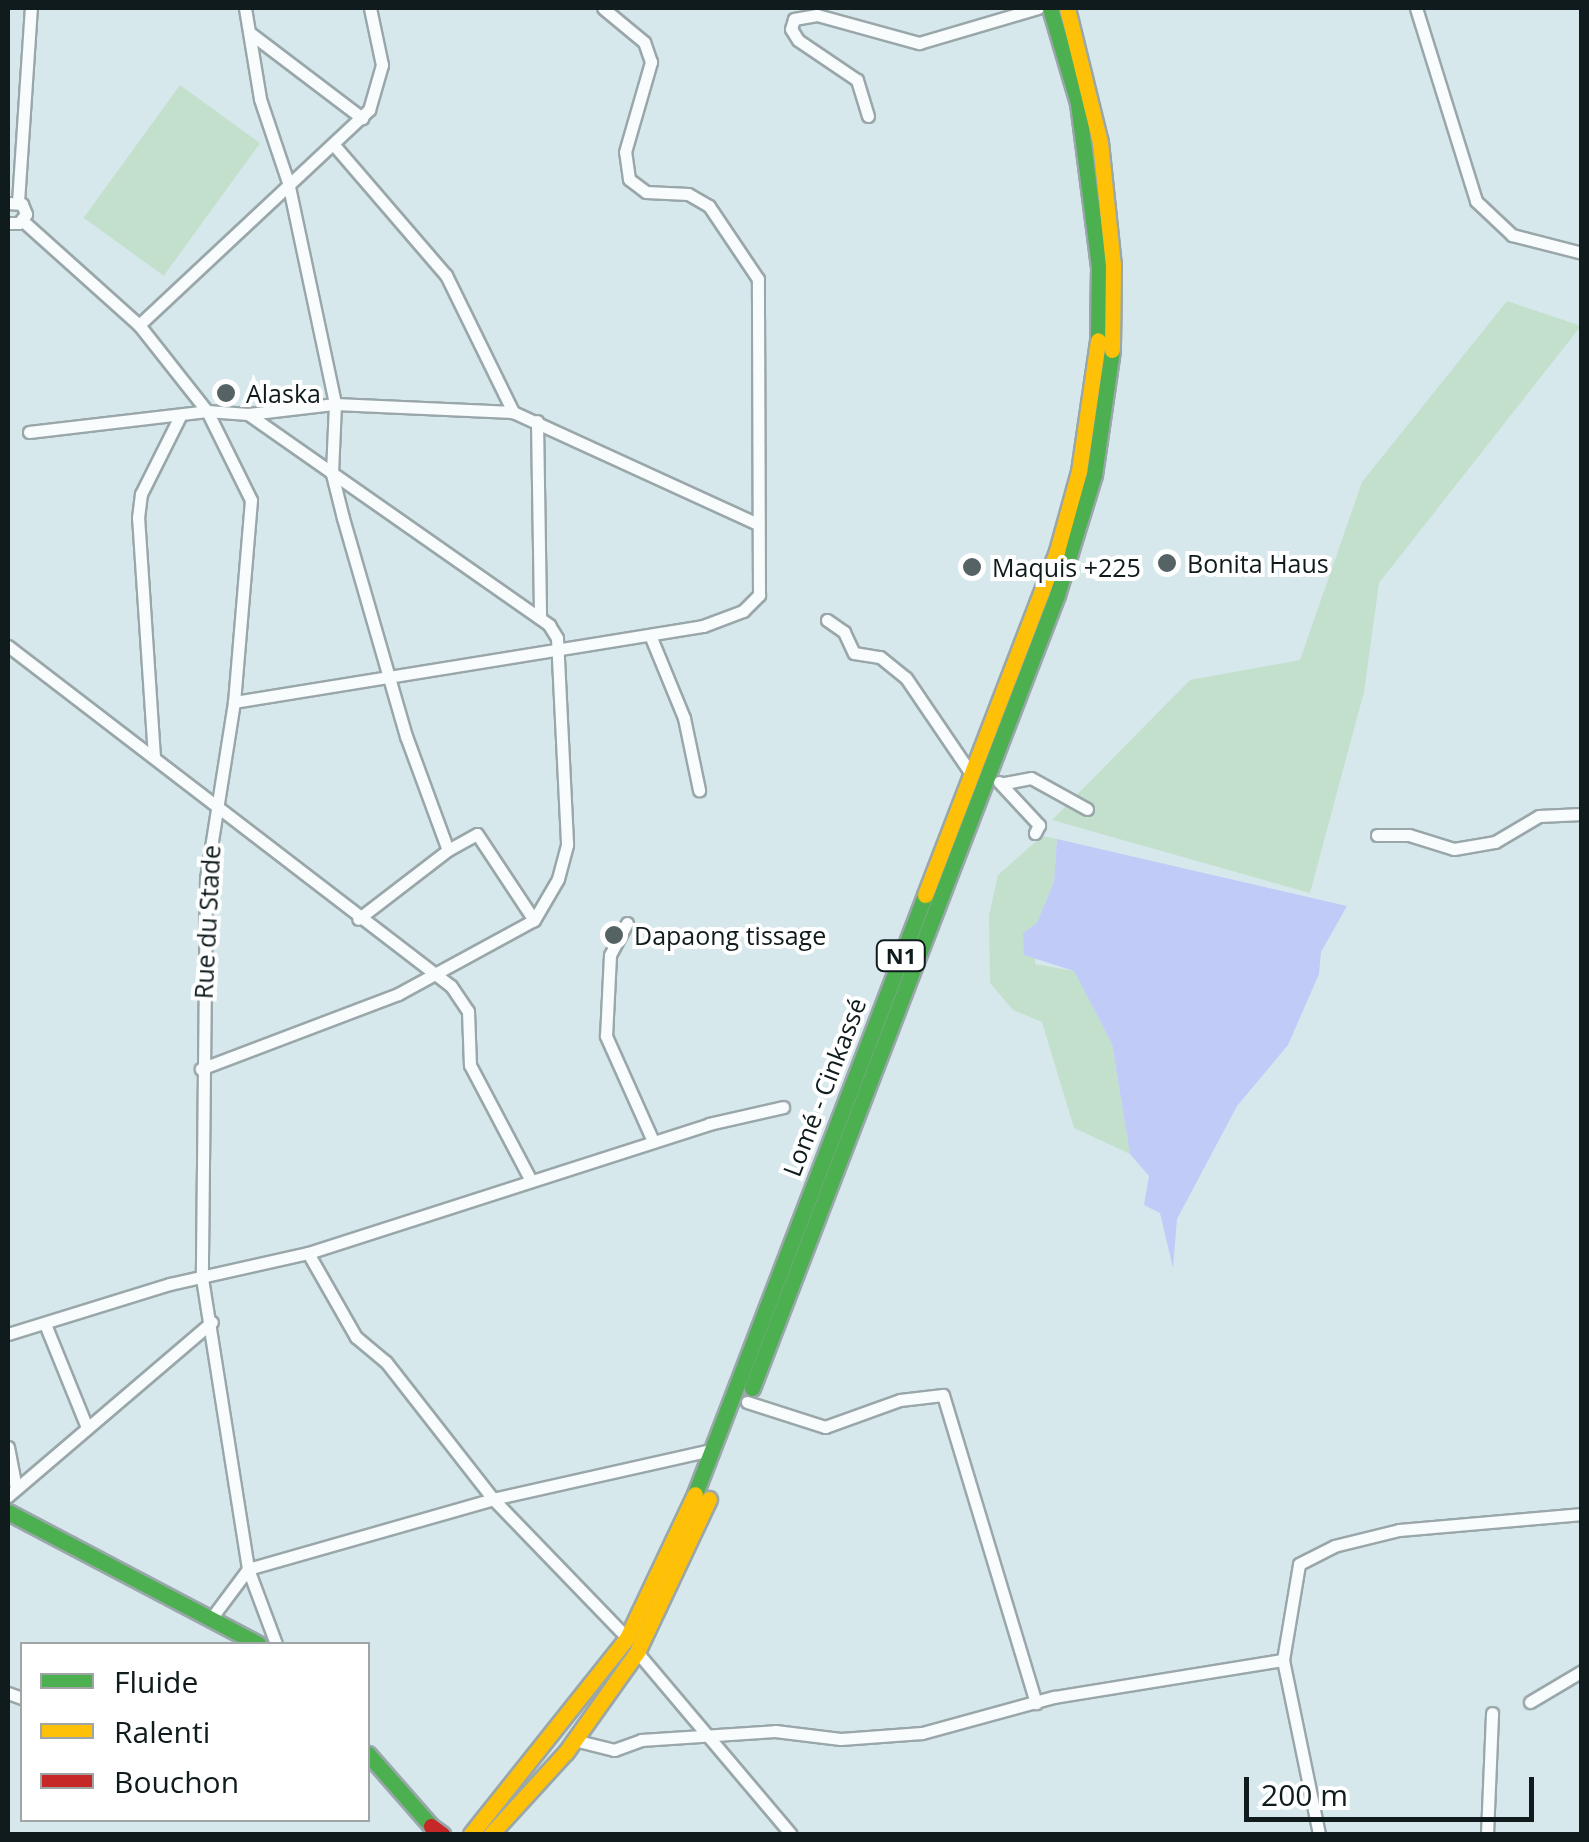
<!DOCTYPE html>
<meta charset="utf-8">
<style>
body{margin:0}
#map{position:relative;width:1589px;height:1842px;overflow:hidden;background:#d6e8ec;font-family:"Open Sans",sans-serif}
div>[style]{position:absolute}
.green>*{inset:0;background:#c3e0cd;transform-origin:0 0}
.water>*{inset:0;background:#c0cbf7}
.roads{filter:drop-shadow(2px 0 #9aa7aa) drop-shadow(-2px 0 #9aa7aa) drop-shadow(0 2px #9aa7aa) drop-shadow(0 -2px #9aa7aa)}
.street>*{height:11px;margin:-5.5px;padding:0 5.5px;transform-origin:5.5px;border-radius:5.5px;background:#f9fcfc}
.fast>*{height:15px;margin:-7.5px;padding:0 7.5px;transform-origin:7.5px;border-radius:7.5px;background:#4caf50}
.slow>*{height:15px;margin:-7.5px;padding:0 7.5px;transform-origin:7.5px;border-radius:7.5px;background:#ffc107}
.jam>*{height:15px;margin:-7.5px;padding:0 7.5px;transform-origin:7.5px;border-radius:7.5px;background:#c62828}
.dots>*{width:28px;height:28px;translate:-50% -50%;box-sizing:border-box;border:5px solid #fff;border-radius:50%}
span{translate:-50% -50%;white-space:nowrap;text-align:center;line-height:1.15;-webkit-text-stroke:8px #fff;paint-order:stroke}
.shield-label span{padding:2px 8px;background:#fff;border:2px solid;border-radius:8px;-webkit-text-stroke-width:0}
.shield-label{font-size:22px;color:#0f1b1d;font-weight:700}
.poi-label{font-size:25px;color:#0f1b1d}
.left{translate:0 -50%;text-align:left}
.street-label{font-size:25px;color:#0f1b1d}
.frame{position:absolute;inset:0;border:10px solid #0f1b1d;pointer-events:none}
.legend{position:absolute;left:20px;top:1642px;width:350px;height:180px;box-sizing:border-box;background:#fff;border:2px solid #9fa4a5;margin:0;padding:12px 18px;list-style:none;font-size:30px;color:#0f1b1d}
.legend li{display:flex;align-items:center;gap:20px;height:50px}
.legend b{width:50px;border:2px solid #9fa4a5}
.scale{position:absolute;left:1244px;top:1777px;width:290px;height:45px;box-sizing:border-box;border:5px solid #0f1b1d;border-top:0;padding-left:12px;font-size:30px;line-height:35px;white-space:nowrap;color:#0f1b1d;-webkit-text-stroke:8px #fff;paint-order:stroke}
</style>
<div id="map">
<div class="green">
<div style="left:180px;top:85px;width:99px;height:164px;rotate:36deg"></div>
<div style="clip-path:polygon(1507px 301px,1581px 326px,1379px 583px,1364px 692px,1310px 893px,1052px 820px,1190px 680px,1300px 660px,1362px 482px)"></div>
<div style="clip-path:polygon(1042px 836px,1057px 839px,1056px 851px,1054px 881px,1037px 923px,1035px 964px,1074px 971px,1112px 1044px,1130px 1154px,1074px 1128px,1042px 1022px,1013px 1010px,990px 983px,989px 915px,998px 875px)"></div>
</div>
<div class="water">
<div style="clip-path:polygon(1057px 839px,1347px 906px,1321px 952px,1319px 974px,1288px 1045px,1237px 1106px,1177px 1219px,1173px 1268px,1160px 1213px,1144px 1205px,1149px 1176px,1130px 1154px,1112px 1044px,1074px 971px,1024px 955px,1023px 933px,1037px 923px,1054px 881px)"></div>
</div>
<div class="roads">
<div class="street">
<div style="left:245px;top:8px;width:92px;rotate:80.6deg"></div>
<div style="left:260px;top:99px;width:88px;rotate:71.4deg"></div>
<div style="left:288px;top:182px;width:227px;rotate:78deg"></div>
<div style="left:335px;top:404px;width:70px;rotate:92.5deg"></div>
<div style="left:332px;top:474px;width:45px;rotate:76deg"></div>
<div style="left:343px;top:518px;width:227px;rotate:73.9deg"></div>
<div style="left:406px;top:736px;width:121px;rotate:69.8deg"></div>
<div style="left:448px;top:850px;width:113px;rotate:142.5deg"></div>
<div style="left:1416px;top:8px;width:202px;rotate:72.7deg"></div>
<div style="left:1476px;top:201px;width:50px;rotate:43.4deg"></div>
<div style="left:1512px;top:235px;width:72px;rotate:14.4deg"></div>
<div style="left:250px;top:33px;width:141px;rotate:37.2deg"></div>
<div style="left:868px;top:116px;width:38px;rotate:-107deg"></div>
<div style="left:857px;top:80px;width:71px;rotate:-145.9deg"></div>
<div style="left:798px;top:40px;width:13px;rotate:-122deg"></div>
<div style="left:791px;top:29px;width:10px;rotate:-73deg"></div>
<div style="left:794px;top:19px;width:23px;rotate:-10deg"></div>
<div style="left:817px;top:15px;width:106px;rotate:15.4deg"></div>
<div style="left:919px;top:43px;width:124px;rotate:-16.4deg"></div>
<div style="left:334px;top:145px;width:172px;rotate:49.3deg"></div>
<div style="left:446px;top:275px;width:153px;rotate:63.9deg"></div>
<div style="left:18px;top:202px;width:194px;rotate:-86.2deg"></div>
<div style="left:8px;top:203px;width:14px;rotate:4deg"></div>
<div style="left:22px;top:204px;width:11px;rotate:68deg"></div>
<div style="left:26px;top:214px;width:11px;rotate:128deg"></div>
<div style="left:19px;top:223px;width:11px;rotate:180deg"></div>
<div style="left:23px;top:221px;width:156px;rotate:41.9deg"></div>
<div style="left:139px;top:325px;width:110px;rotate:51.7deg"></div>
<div style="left:207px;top:411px;width:99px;rotate:63.7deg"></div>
<div style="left:251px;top:500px;width:203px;rotate:94.8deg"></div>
<div style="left:234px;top:702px;width:178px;rotate:99deg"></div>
<div style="left:206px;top:878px;width:400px;rotate:90.6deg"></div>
<div style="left:202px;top:1278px;width:295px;rotate:81deg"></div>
<div style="left:248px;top:1569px;width:80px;rotate:69.5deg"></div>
<div style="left:139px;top:325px;width:315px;rotate:-43.1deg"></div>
<div style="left:369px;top:110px;width:47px;rotate:-73.9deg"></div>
<div style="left:382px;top:65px;width:58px;rotate:-101.9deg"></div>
<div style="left:248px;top:414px;width:88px;rotate:-6.6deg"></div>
<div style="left:335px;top:404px;width:178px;rotate:2.6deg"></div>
<div style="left:513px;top:412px;width:269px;rotate:24.6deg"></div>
<div style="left:537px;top:421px;width:197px;rotate:89.1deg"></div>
<div style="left:29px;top:432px;width:179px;rotate:-6.7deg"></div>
<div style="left:207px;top:411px;width:41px;rotate:4.2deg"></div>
<div style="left:248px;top:414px;width:368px;rotate:35deg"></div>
<div style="left:549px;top:625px;width:15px;rotate:58deg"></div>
<div style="left:557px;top:638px;width:207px;rotate:87.2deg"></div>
<div style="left:567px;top:845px;width:35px;rotate:105deg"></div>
<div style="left:558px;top:879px;width:48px;rotate:120.3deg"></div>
<div style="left:534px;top:920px;width:155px;rotate:151.4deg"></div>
<div style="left:398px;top:994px;width:211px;rotate:159.2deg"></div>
<div style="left:827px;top:620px;width:21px;rotate:35deg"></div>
<div style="left:844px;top:632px;width:23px;rotate:65deg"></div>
<div style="left:854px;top:653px;width:26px;rotate:9deg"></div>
<div style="left:880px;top:657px;width:33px;rotate:39deg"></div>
<div style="left:906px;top:678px;width:114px;rotate:55.8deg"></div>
<div style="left:650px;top:635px;width:90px;rotate:67.7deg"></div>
<div style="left:684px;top:718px;width:74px;rotate:78.2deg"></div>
<div style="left:8px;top:646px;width:558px;rotate:37.51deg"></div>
<div style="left:451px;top:986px;width:30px;rotate:56deg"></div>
<div style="left:468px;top:1011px;width:54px;rotate:87.9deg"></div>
<div style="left:470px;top:1065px;width:129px;rotate:62.2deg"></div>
<div style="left:234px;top:702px;width:475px;rotate:-9.2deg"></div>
<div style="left:703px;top:626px;width:43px;rotate:-20.6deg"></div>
<div style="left:743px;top:611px;width:23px;rotate:-45deg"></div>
<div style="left:759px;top:595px;width:316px;rotate:-90.2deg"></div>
<div style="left:758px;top:279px;width:88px;rotate:-123.9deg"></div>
<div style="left:709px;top:206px;width:24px;rotate:-150deg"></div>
<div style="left:688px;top:194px;width:42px;rotate:-177.3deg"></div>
<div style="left:646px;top:192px;width:21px;rotate:-143deg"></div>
<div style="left:629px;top:179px;width:27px;rotate:-98deg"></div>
<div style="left:625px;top:152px;width:94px;rotate:-73.9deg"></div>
<div style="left:651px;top:62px;width:21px;rotate:-109deg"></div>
<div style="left:644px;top:42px;width:53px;rotate:-140.3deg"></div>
<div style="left:154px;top:757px;width:240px;rotate:-93.8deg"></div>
<div style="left:138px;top:518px;width:24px;rotate:-83deg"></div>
<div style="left:141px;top:494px;width:87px;rotate:-63.4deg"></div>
<div style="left:999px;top:782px;width:59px;rotate:47.1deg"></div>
<div style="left:1039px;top:825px;width:9px;rotate:117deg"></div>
<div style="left:1005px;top:783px;width:26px;rotate:-11deg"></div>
<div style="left:1031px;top:778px;width:64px;rotate:29deg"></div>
<div style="left:1377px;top:835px;width:32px"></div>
<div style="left:1409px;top:835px;width:47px;rotate:17.3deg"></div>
<div style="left:1454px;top:849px;width:42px;rotate:-9.7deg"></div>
<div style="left:1495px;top:842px;width:51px;rotate:-30.6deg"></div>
<div style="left:1539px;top:816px;width:43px;rotate:-2.7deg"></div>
<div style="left:448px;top:850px;width:33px;rotate:-29deg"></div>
<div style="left:477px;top:834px;width:103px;rotate:56.5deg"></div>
<div style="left:627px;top:923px;width:36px;rotate:118deg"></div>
<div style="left:610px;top:955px;width:81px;rotate:92.8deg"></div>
<div style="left:606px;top:1036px;width:115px;rotate:65.9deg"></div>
<div style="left:308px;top:1253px;width:97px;rotate:60.3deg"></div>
<div style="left:356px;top:1337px;width:39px;rotate:40deg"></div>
<div style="left:386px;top:1362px;width:174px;rotate:52deg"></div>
<div style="left:493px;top:1499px;width:193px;rotate:46deg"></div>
<div style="left:45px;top:1324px;width:109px;rotate:67.9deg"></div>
<div style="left:8px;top:1334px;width:170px;rotate:-17.2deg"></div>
<div style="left:170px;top:1284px;width:141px;rotate:-12.7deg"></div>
<div style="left:308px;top:1253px;width:421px;rotate:-17.8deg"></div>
<div style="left:709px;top:1124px;width:76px;rotate:-12.9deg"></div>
<div style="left:747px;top:1402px;width:82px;rotate:17.8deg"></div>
<div style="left:825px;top:1427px;width:80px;rotate:-19.8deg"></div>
<div style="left:900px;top:1400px;width:43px;rotate:-6.6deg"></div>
<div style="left:943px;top:1395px;width:322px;rotate:73.2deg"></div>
<div style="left:8px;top:1447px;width:42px;rotate:79deg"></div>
<div style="left:8px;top:1496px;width:268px;rotate:-40.5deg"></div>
<div style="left:213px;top:1616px;width:59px;rotate:-53.3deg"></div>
<div style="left:248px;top:1569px;width:255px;rotate:-15.9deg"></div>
<div style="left:493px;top:1499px;width:223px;rotate:-12.7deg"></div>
<div style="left:637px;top:1652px;width:238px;rotate:49.8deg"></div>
<div style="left:8px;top:1693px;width:15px;rotate:20deg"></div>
<div style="left:1530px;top:1702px;width:61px;rotate:-30.8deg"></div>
<div style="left:574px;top:1740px;width:41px;rotate:14deg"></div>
<div style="left:614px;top:1750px;width:29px;rotate:-20deg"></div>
<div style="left:641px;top:1740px;width:134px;rotate:-3.8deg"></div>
<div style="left:775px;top:1731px;width:66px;rotate:6.9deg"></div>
<div style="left:841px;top:1739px;width:81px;rotate:-4.2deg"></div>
<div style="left:922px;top:1733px;width:137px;rotate:-15.3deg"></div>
<div style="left:1054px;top:1697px;width:232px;rotate:-9.2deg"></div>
<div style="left:1319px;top:1834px;width:178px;rotate:-101.7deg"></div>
<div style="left:1283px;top:1660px;width:97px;rotate:-80.5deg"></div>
<div style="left:1299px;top:1564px;width:39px;rotate:-27deg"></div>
<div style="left:1334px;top:1546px;width:67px;rotate:-13.8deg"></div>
<div style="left:1399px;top:1530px;width:184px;rotate:-5deg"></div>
<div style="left:1487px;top:1834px;width:121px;rotate:-87.6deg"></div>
</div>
<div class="fast">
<div style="left:1050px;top:8px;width:99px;rotate:73.6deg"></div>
<div style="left:1078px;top:103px;width:165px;rotate:82.7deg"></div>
<div style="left:1099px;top:267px;width:73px;rotate:90.8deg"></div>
<div style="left:752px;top:1388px;width:850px;rotate:-68.96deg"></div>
<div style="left:1057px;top:595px;width:126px;rotate:-72.9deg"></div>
<div style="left:1094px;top:475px;width:126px;rotate:-81.8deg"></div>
<div style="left:695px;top:1494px;width:642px;rotate:-68.99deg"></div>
<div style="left:8px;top:1512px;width:283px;rotate:27.8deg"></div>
<div style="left:368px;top:1754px;width:96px;rotate:48.8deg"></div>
</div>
<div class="slow">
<div style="left:1067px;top:8px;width:138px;rotate:76.2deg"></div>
<div style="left:1100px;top:142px;width:124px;rotate:84deg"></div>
<div style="left:1113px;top:265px;width:85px;rotate:90.7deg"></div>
<div style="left:925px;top:895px;width:368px;rotate:-69deg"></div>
<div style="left:1057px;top:551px;width:83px;rotate:-74.6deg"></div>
<div style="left:1079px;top:471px;width:132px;rotate:-81.7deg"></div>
<div style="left:471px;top:1834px;width:251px;rotate:-51.5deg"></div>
<div style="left:627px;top:1638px;width:159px;rotate:-64.7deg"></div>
<div style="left:491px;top:1834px;width:111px;rotate:-47.6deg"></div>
<div style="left:566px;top:1752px;width:123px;rotate:-54.6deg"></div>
<div style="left:637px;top:1652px;width:169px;rotate:-64.8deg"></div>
</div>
<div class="jam">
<div style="left:431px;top:1826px;width:14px;rotate:36deg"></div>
</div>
</div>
<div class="dots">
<div style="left:226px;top:393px;background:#556365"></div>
<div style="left:1167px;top:563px;background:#556365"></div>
<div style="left:972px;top:567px;background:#556365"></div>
<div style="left:614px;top:935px;background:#556365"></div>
</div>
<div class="shield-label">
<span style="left:901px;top:956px">N1</span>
</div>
<div class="poi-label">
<span class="left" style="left:246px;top:393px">Alaska</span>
<span class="left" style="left:1187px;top:563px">Bonita Haus</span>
<span class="left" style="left:992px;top:567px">Maquis +225</span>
<span class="left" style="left:634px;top:935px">Dapaong tissage</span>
</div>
<div class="street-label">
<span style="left:207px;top:922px;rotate:-87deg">Rue du Stade</span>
<span style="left:824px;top:1087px;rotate:-69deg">Lomé - Cinkassé</span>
</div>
<div class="frame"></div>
<ul class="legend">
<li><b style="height:12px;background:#4caf50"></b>Fluide</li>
<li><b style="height:12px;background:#ffc107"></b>Ralenti</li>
<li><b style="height:12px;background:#c62828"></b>Bouchon</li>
</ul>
<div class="scale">200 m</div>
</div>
